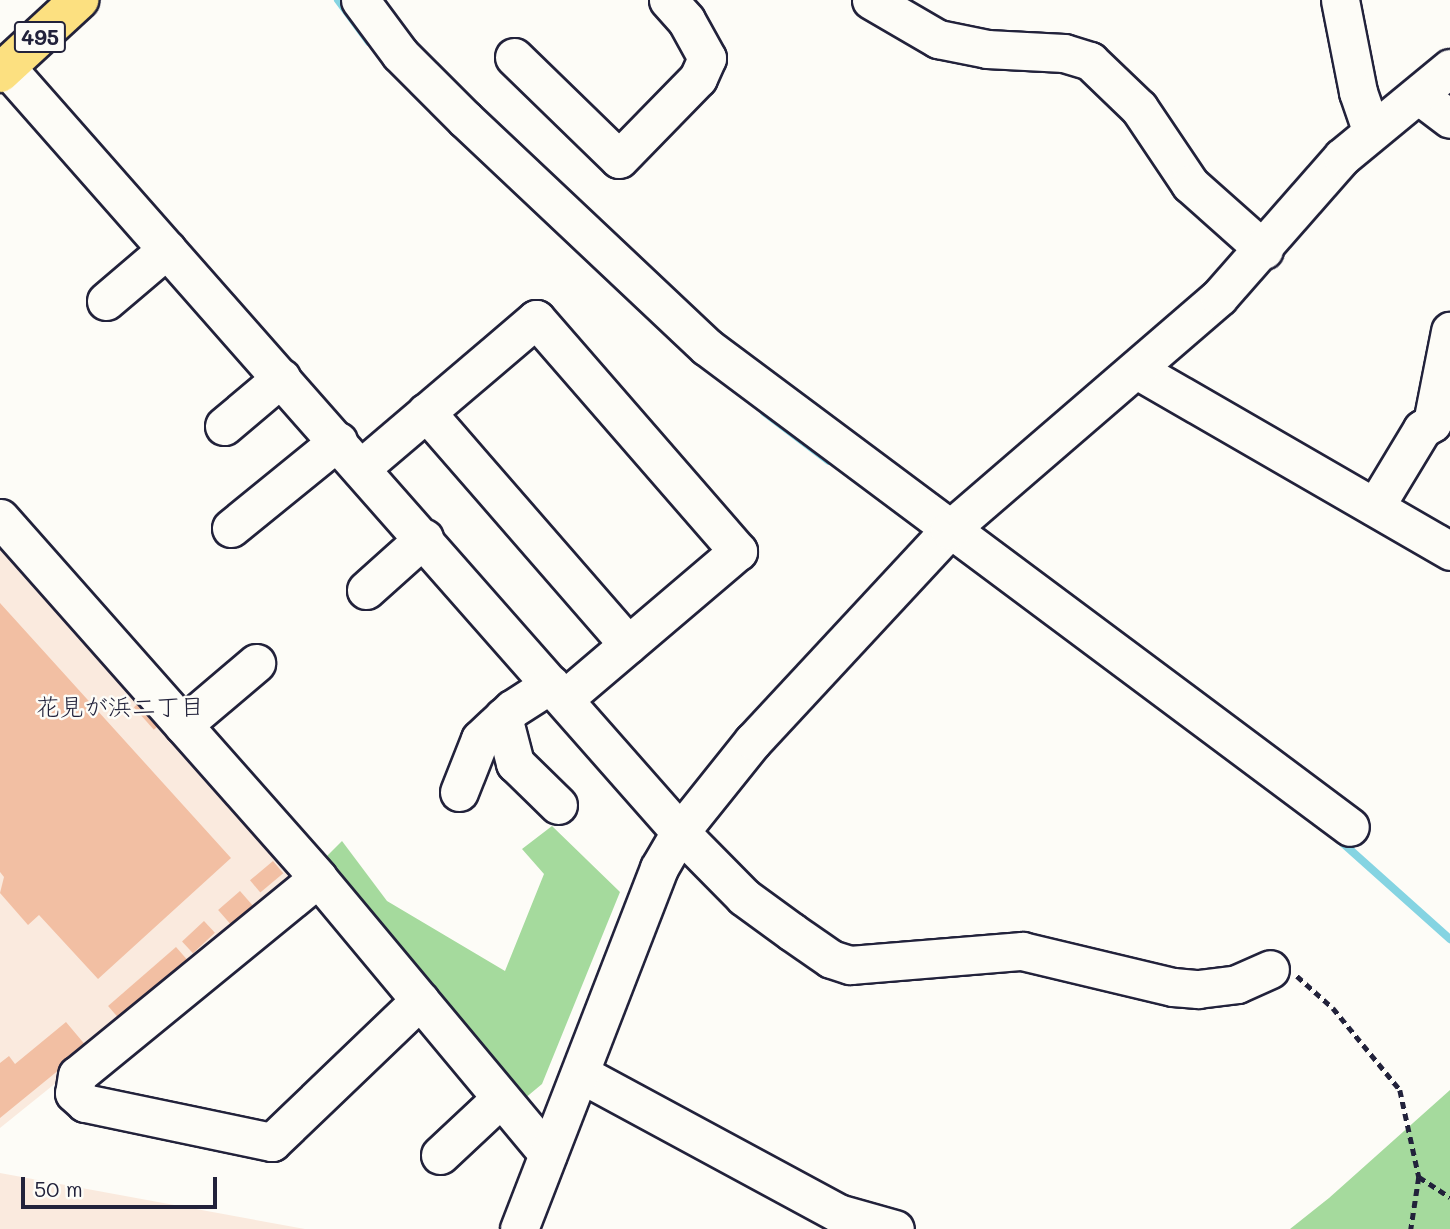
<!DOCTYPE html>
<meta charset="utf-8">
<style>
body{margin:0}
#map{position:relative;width:1450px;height:1229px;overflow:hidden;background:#fdfcf7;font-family:Mali,"Klee One",sans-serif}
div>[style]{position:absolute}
.built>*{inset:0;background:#faeade}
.green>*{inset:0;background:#a5da9d}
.stream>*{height:8px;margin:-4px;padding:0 4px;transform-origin:4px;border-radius:4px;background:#85d4e2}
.building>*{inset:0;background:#f2bfa3;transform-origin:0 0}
.path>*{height:4.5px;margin-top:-2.25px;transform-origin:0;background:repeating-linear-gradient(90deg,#22223b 0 7px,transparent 0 12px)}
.roads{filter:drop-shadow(2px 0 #22223b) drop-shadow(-2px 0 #22223b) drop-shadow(0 2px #22223b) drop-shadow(0 -2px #22223b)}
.minor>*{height:37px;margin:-18.5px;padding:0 18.5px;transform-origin:18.5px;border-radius:18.5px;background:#fdfcf7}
.highway>*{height:38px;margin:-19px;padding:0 19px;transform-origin:19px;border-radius:19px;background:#fce080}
span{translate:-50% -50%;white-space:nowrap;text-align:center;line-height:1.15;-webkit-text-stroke:5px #fdfcf7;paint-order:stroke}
.shield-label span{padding:2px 5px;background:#fdfcf7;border:2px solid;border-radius:5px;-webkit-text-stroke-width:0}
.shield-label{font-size:21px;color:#22223b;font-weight:700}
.neighbourhood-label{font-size:24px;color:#22223b}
.scale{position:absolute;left:21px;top:1177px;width:196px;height:32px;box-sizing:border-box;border:4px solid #22223b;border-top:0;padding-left:9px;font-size:21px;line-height:24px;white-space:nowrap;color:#22223b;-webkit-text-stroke:5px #fdfcf7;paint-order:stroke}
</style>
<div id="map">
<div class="built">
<div style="clip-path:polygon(0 530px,309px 879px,0 1128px)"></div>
<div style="clip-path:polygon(0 1173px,305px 1229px,0 1229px)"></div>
</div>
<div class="green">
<div style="clip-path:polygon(552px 826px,620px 892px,542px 1084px,524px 1099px,325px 858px,342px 841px,387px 901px,505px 971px,544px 874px,522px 849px)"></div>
<div style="clip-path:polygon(1450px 1090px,1450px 1229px,1290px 1229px,1329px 1198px)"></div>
</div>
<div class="stream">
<div style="left:338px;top:0;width:52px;rotate:53.6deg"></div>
<div style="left:764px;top:412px;width:81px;rotate:37deg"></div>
<div style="left:1337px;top:838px;width:152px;rotate:41.8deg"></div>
</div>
<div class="building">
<div style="clip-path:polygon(0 603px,231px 858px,98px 979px,39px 915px,28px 925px,0 893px,4px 877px,0 872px)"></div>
<div style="left:142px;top:700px;width:30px;height:11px;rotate:48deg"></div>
<div style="left:273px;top:861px;width:16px;height:30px;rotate:50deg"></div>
<div style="left:240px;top:891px;width:20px;height:29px;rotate:49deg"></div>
<div style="left:204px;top:921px;width:16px;height:30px;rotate:47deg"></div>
<div style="left:176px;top:947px;width:21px;height:90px;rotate:49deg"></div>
<div style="clip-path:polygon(66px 1022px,87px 1047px,0 1118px,0 1063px,9px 1056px,15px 1064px)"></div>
</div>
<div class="path">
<div style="left:1297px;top:976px;width:48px;rotate:41.6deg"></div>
<div style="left:1333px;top:1008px;width:106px;rotate:50.7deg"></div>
<div style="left:1400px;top:1090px;width:89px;rotate:77.7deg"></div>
<div style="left:1419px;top:1177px;width:53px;rotate:98.7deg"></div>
<div style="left:1419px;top:1177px;width:37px;rotate:33deg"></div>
</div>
<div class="roads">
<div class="minor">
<div style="left:360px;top:0;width:67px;rotate:53.5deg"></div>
<div style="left:400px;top:54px;width:92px;rotate:45deg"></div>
<div style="left:465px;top:119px;width:332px;rotate:43.3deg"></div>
<div style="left:707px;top:347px;width:802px;rotate:36.74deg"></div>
<div style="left:871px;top:0;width:78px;rotate:30.2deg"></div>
<div style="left:938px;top:39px;width:50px;rotate:11.5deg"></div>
<div style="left:987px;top:49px;width:77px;rotate:3deg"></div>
<div style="left:1064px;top:53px;width:27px;rotate:17deg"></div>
<div style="left:1090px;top:61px;width:68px;rotate:43.8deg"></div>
<div style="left:1139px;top:108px;width:92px;rotate:56.1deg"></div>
<div style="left:1190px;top:184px;width:99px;rotate:41.7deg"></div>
<div style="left:1340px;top:0;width:94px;rotate:78.9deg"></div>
<div style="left:1358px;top:92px;width:39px;rotate:71deg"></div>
<div style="left:514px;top:57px;width:146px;rotate:44.2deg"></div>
<div style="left:619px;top:159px;width:113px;rotate:-45.7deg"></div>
<div style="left:698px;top:78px;width:22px;rotate:-66deg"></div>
<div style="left:707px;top:58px;width:43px;rotate:-118.9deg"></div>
<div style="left:686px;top:20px;width:27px;rotate:-132deg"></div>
<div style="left:6px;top:67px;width:1020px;rotate:48.62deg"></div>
<div style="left:680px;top:832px;width:91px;rotate:45.4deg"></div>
<div style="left:744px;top:897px;width:59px;rotate:36.1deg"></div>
<div style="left:792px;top:932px;width:47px;rotate:34.7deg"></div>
<div style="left:831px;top:959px;width:20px;rotate:18deg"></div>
<div style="left:850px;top:965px;width:173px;rotate:-4.7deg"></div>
<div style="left:1022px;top:951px;width:155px;rotate:13.4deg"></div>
<div style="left:1173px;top:987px;width:25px;rotate:5deg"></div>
<div style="left:1198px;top:989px;width:39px;rotate:-7deg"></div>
<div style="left:1237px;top:984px;width:36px;rotate:-24deg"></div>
<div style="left:1421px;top:97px;width:36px;rotate:37deg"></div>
<div style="left:106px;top:301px;width:80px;rotate:-40.4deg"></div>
<div style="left:1137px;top:370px;width:362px;rotate:30deg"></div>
<div style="left:426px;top:412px;width:308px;rotate:49deg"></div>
<div style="left:224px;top:426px;width:75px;rotate:-40.1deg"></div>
<div style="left:361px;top:468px;width:230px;rotate:-40.4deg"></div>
<div style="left:536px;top:319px;width:308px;rotate:49deg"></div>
<div style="left:738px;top:551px;width:228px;rotate:139.6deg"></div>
<div style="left:1375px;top:507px;width:91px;rotate:-58.9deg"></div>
<div style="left:1422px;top:429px;width:12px;rotate:-31deg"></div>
<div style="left:1432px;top:423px;width:94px;rotate:-78.9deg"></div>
<div style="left:0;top:518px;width:480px;rotate:48.5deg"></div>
<div style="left:318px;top:878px;width:359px;rotate:50.2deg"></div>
<div style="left:231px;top:528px;width:138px;rotate:-39.1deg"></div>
<div style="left:366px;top:590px;width:78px;rotate:-41.9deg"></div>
<div style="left:503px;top:717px;width:48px;rotate:75.4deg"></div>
<div style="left:515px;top:763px;width:60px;rotate:44.3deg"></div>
<div style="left:183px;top:725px;width:96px;rotate:-40.3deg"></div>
<div style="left:459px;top:792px;width:57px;rotate:-68.4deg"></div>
<div style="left:480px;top:739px;width:44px;rotate:-43.2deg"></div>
<div style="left:512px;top:709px;width:46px;rotate:-32.7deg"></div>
<div style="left:318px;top:878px;width:311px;rotate:140.7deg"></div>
<div style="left:77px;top:1075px;width:18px;rotate:99deg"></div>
<div style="left:74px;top:1093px;width:15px;rotate:42deg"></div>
<div style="left:85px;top:1103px;width:191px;rotate:11.8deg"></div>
<div style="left:272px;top:1142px;width:205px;rotate:-43.8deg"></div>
<div style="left:581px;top:1074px;width:292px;rotate:28.4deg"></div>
<div style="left:838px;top:1213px;width:59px;rotate:15.7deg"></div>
<div style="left:440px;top:1155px;width:83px;rotate:-43.1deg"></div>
<div style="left:519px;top:1229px;width:387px;rotate:-68.8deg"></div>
<div style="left:659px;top:868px;width:42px;rotate:-59.7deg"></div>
<div style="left:680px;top:832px;width:117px;rotate:-51.3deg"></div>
<div style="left:753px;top:741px;width:288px;rotate:-47.1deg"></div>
<div style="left:949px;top:530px;width:357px;rotate:-40.8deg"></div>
<div style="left:1219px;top:297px;width:186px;rotate:-48.7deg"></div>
<div style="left:1342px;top:157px;width:140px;rotate:-39.5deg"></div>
</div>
<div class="highway">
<div style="left:0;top:73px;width:108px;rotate:-42.7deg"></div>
</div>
</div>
<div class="shield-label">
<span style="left:40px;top:37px">495</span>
</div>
<div class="neighbourhood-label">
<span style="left:120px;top:706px">花見が浜二丁目</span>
</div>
<div class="scale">50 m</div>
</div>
